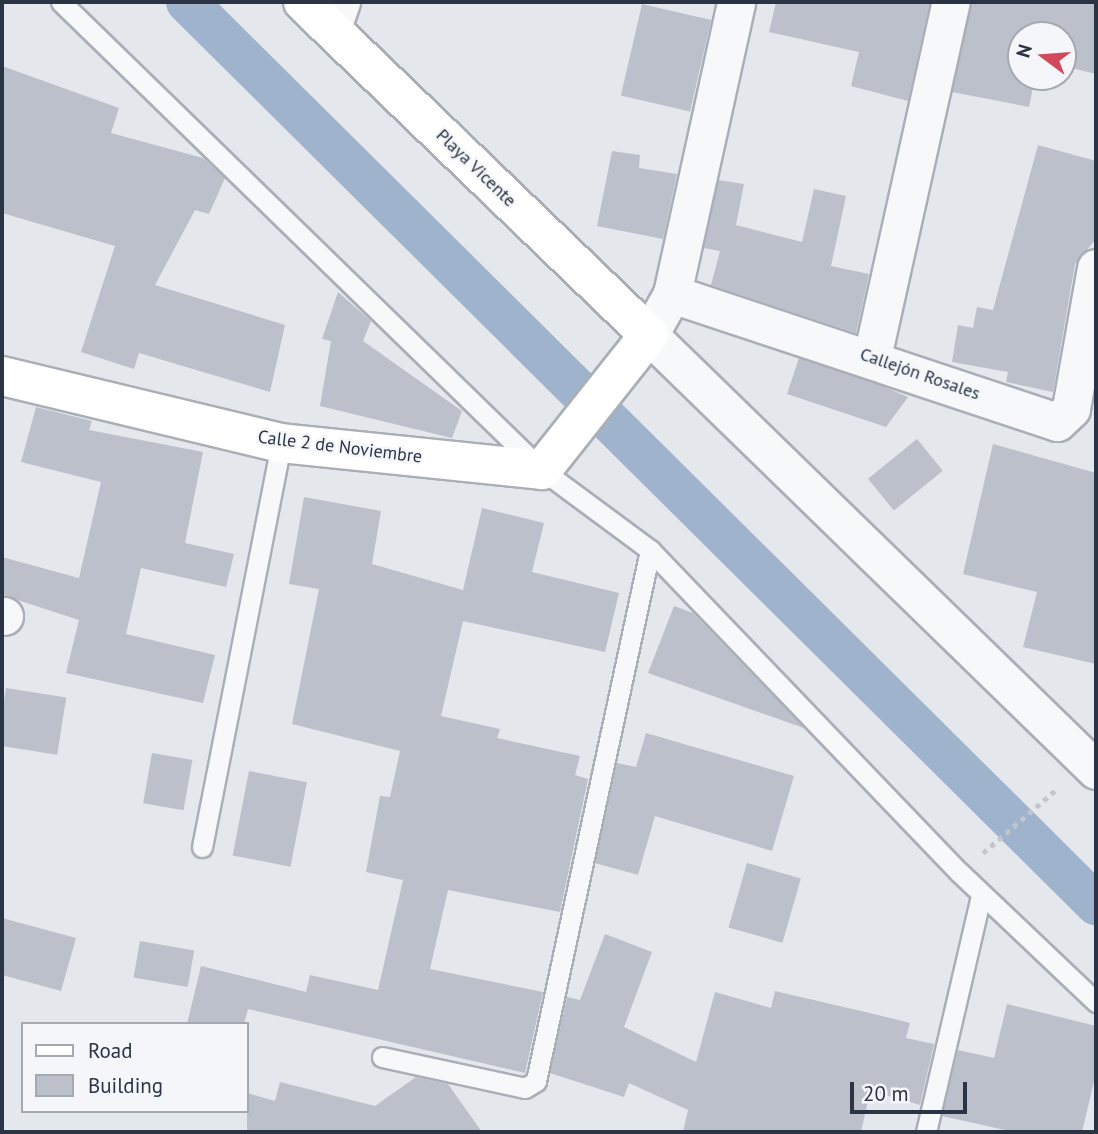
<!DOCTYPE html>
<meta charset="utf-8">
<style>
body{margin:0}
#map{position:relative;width:1098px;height:1134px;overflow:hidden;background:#e4e7ec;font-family:"PT Sans",sans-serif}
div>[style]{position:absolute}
.canal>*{height:42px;margin:-21px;padding:0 21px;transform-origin:21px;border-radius:21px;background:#9fb4cc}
.building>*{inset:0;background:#bbc0ca;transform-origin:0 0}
.path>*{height:4.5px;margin-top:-2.25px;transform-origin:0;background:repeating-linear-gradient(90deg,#c2c5cb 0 5px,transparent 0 10px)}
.roads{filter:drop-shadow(2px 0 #a9aeb7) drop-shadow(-2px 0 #a9aeb7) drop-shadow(0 2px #a9aeb7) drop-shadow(0 -2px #a9aeb7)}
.lane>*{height:19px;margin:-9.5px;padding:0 9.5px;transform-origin:9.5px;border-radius:9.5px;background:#f7f8fa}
.street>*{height:37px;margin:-18.5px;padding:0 18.5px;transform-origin:18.5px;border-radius:18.5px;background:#f7f8fa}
.secondary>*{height:38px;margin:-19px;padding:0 19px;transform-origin:19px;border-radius:19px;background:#fff}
span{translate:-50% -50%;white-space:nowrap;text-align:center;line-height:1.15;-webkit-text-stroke:5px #f4f6f9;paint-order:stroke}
.street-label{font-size:18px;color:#2b3445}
.frame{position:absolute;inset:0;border:4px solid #2b3445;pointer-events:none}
.legend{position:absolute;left:21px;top:1022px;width:228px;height:91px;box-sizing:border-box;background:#f4f6f9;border:2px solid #a4a8b1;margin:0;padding:9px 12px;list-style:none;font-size:21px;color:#2b3445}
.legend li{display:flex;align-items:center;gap:14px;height:35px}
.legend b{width:35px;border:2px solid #a4a8b1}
.north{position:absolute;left:1007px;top:21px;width:70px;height:70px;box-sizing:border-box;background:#f4f6f9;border:2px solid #a4a8b1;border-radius:50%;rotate:286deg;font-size:19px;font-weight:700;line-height:28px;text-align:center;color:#2b3445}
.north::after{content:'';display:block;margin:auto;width:24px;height:32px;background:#d1495b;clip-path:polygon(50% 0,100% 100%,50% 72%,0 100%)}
.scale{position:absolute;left:850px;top:1082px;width:117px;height:32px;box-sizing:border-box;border:4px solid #2b3445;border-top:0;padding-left:9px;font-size:21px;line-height:24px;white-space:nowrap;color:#2b3445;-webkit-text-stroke:5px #f4f6f9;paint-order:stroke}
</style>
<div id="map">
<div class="canal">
<div style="left:187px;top:2px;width:1281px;rotate:44.78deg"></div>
</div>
<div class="building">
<div style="clip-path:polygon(776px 2px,930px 2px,908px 101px,851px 86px,859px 52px,769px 32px)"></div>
<div style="clip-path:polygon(971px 2px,1096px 2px,1096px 74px,1063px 66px,1063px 35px,1021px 35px,1021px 77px,1035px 77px,1029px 107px,952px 92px)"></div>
<div style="left:642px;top:4px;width:71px;height:94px;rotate:13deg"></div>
<div style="clip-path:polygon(2px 66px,119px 108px,111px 133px,203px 158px,225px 178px,209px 214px,195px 210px,155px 285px,285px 325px,270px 392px,139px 353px,134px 369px,81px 352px,115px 246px,2px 213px)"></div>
<div style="clip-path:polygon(1038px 145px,1096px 161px,1096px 239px,1075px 264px,1053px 392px,1006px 382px,1008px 372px,952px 362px,958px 325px,973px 328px,977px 307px,993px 310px)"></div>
<div style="clip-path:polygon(612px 151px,640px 155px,639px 168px,677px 174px,663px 239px,597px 226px)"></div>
<div style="clip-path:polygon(718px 180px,744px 184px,736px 225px,802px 242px,814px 189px,846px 196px,831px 266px,869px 274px,856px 333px,711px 285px,720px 251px,704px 248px)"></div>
<div style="clip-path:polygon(338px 292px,371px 321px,363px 341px,462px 411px,452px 438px,320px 406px,331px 341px,322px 339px)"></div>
<div style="clip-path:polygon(799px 358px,880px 385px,908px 397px,886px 427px,787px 394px)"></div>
<div style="clip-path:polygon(36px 407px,92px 421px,89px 430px,203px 452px,185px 543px,234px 554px,226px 587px,141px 568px,126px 634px,215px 655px,203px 703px,66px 673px,79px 620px,2px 595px,2px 557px,79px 578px,101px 482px,21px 462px)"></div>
<div style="left:917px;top:439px;width:41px;height:63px;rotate:51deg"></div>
<div style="clip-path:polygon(993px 444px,1096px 473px,1096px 664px,1023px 647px,1037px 592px,963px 574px)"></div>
<div style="clip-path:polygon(304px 497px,381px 511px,372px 564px,463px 590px,482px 508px,544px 523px,532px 572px,619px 593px,605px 652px,463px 621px,441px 716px,500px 729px,497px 738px,580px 756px,575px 775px,588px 779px,560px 912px,448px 890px,430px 969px,543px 992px,525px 1073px,248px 1009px,244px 1024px,187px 1024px,201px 966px,306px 992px,310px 975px,378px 990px,403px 880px,366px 872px,380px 796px,390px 797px,400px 751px,292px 724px,319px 589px,289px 584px)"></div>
<div style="clip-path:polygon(674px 606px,693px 613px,804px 728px,648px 673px)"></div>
<div style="left:6px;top:688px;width:61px;height:58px;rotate:9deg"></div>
<div style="clip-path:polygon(646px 733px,794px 776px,772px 851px,655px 816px,638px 875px,595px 863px,617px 763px,636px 767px)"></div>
<div style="left:152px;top:753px;width:41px;height:51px;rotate:10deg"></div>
<div style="left:249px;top:771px;width:59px;height:86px;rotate:11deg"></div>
<div style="left:747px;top:863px;width:56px;height:67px;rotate:16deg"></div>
<div style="clip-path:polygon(2px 918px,76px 938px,61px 991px,2px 975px)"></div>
<div style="clip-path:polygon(605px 934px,652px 952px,624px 1027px,696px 1062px,715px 992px,771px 1008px,775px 991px,878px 1015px,910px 1023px,906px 1038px,934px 1044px,920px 1105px,870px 1091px,861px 1132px,683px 1132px,688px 1110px,629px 1083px,624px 1097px,550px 1073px,567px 997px,580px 1000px)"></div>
<div style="left:140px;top:941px;width:55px;height:37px;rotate:10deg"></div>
<div style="clip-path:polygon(1007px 1004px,1096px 1026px,1096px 1073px,1082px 1132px,1014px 1132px,942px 1116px,958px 1050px,994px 1058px)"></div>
<div style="clip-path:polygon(416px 1077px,448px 1084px,482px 1132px,247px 1132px,247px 1093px,275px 1101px,280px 1082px,375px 1106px)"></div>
</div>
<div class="path">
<div style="left:983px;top:853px;width:99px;rotate:-40.9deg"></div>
</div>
<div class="roads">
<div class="lane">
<div style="left:61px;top:2px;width:671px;rotate:44.22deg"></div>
<div style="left:542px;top:470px;width:134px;rotate:36.5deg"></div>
<div style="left:650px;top:550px;width:446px;rotate:46.2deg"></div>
<div style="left:959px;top:872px;width:189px;rotate:43.5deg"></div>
<div style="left:202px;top:847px;width:412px;rotate:-78.9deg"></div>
<div style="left:382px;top:1057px;width:146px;rotate:12.2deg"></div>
<div style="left:525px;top:1088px;width:13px;rotate:-32deg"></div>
<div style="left:536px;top:1081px;width:543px;rotate:-77.88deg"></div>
<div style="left:926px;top:1132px;width:243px;rotate:-76.9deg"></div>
</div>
<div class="street">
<div style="left:332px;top:28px;width:28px;rotate:-71deg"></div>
<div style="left:1096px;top:268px;width:143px;rotate:100.1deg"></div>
<div style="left:1071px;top:409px;width:19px;rotate:137deg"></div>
<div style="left:1057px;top:422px;width:406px;rotate:-161.6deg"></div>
<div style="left:672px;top:294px;width:47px;rotate:119.3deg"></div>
<div style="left:649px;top:335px;width:624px;rotate:44.22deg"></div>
<div style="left:672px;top:294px;width:299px;rotate:-77.6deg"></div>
<div style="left:872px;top:357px;width:364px;rotate:-77.5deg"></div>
<div style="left:2px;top:616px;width:2px"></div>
</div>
<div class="secondary">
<div style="left:2px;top:376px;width:287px;rotate:13.5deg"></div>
<div style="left:281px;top:443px;width:262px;rotate:5.9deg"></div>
<div style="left:542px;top:470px;width:172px;rotate:-51.6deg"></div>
<div style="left:649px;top:335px;width:480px;rotate:-136.1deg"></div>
</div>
</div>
<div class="street-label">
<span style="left:476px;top:168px;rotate:44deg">Playa Vicente</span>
<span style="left:920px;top:374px;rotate:19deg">Callejón Rosales</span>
<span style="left:340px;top:447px;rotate:7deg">Calle 2 de Noviembre</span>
</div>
<div class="frame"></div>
<ul class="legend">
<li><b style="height:9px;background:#fff"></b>Road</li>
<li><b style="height:19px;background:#bbc0ca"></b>Building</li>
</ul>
<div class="north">N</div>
<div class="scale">20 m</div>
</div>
